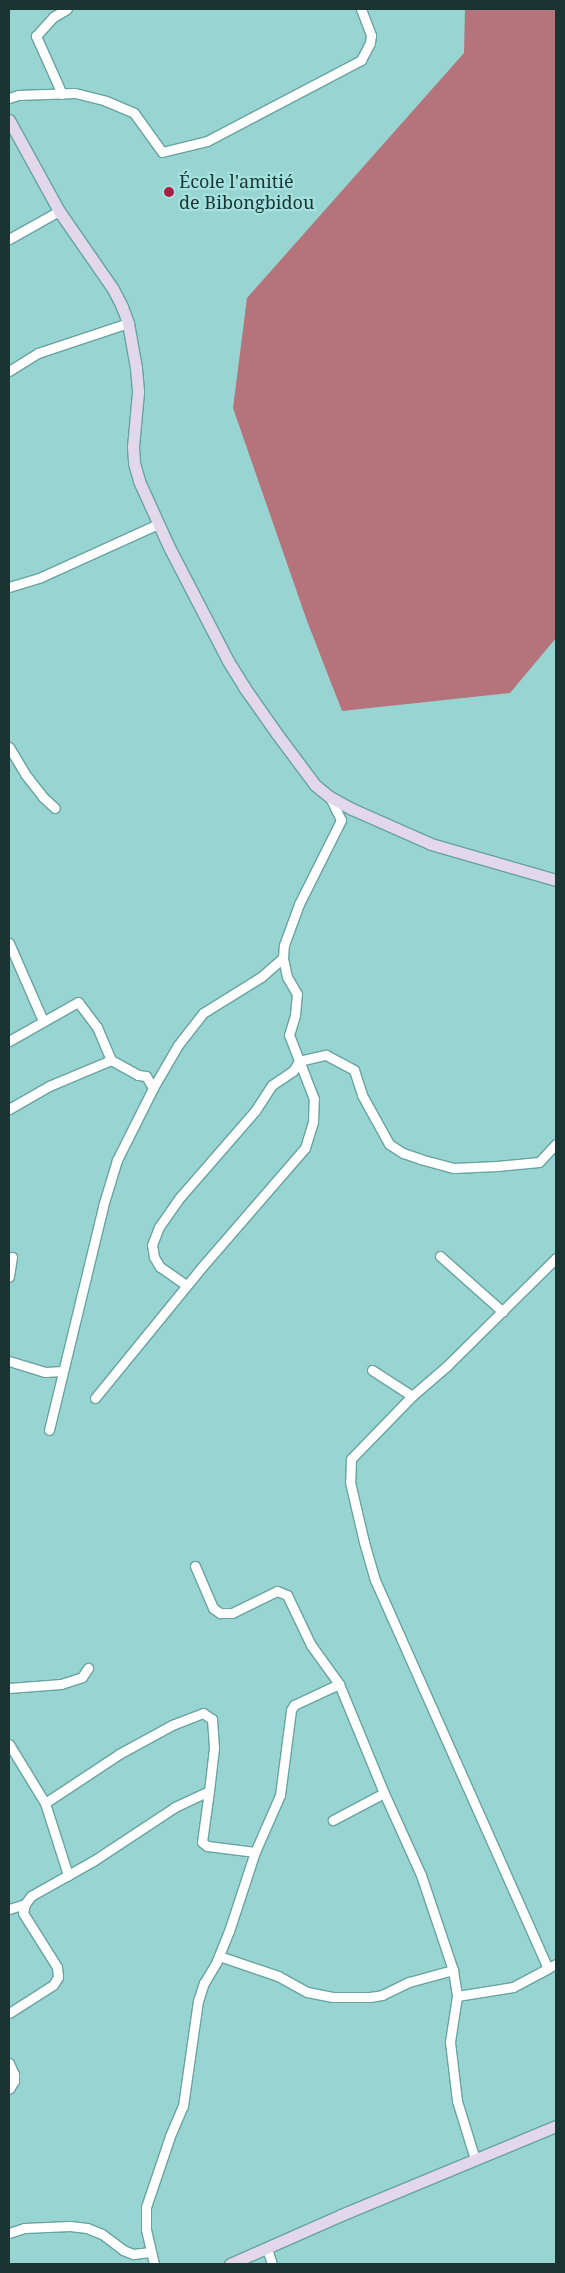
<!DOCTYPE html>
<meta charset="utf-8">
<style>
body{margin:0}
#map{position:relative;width:565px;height:2273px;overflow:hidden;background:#98d5d2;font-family:"Noto Serif",serif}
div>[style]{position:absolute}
.forest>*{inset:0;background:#b5737c}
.roads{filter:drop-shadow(1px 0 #67a3a0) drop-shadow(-1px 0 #67a3a0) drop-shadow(0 1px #67a3a0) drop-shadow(0 -1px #67a3a0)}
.street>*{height:9px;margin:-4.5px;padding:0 4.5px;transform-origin:4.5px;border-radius:4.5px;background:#fff}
.secondary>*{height:11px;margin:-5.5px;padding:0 5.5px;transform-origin:5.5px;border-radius:5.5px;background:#e3d8eb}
.dots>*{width:14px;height:14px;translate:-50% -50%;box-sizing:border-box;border:2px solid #a5e2df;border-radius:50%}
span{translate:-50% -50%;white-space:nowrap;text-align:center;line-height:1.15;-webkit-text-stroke:4.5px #a5e2df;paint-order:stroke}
.poi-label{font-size:18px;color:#1a3432}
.left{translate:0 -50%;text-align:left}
.frame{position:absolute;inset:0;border:10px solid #1a3432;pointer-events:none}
</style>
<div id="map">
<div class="forest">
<div style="clip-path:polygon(465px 9px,556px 9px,556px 638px,510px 693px,342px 711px,307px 621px,233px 408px,247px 298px,464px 53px)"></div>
</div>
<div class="roads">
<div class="street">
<div style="left:62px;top:94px;width:64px;rotate:-114.1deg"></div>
<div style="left:36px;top:36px;width:25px;rotate:-48deg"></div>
<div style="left:53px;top:17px;width:16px;rotate:-30deg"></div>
<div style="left:9px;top:98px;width:9px;rotate:-18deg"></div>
<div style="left:18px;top:95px;width:57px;rotate:-2deg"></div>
<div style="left:75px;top:93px;width:32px;rotate:14deg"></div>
<div style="left:106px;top:101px;width:30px;rotate:23deg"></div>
<div style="left:134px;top:113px;width:48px;rotate:54.3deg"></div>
<div style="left:162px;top:152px;width:46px;rotate:-13.7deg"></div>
<div style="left:207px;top:141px;width:174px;rotate:-27.7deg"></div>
<div style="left:361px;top:60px;width:19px;rotate:-62deg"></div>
<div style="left:370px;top:43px;width:8px;rotate:-83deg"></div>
<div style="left:371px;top:35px;width:28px;rotate:-111deg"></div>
<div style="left:9px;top:239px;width:57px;rotate:-29.2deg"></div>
<div style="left:9px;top:371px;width:34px;rotate:-32deg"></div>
<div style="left:38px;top:353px;width:95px;rotate:-18.4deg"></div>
<div style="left:9px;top:587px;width:31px;rotate:-17deg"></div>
<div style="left:39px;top:578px;width:131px;rotate:-24.4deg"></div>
<div style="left:9px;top:747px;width:31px;rotate:59deg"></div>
<div style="left:25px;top:774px;width:29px;rotate:52deg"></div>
<div style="left:43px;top:797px;width:16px;rotate:43deg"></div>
<div style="left:9px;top:943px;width:85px;rotate:66.4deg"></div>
<div style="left:9px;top:1041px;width:79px;rotate:-29.5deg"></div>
<div style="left:78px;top:1002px;width:31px;rotate:53deg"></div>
<div style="left:97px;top:1027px;width:36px;rotate:67deg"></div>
<div style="left:9px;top:1109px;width:46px;rotate:-29.9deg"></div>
<div style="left:49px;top:1086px;width:67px;rotate:-22.8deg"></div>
<div style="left:111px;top:1060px;width:31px;rotate:29deg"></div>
<div style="left:138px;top:1075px;width:8px;rotate:7deg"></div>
<div style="left:146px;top:1076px;width:14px;rotate:60deg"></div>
<div style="left:153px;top:1088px;width:50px;rotate:-59.8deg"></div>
<div style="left:178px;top:1045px;width:41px;rotate:-52deg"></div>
<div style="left:203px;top:1013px;width:68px;rotate:-31.8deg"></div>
<div style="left:261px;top:977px;width:29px;rotate:-41deg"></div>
<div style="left:440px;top:1256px;width:84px;rotate:41.6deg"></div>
<div style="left:9px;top:1258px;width:3px;rotate:-18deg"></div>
<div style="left:12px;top:1257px;width:20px;rotate:99deg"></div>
<div style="left:556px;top:1258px;width:152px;rotate:135.3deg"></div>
<div style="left:448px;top:1365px;width:48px;rotate:139.3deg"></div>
<div style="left:412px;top:1396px;width:88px;rotate:134.1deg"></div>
<div style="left:351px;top:1459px;width:23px;rotate:92deg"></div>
<div style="left:350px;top:1482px;width:62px;rotate:76.9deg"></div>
<div style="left:364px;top:1542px;width:40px;rotate:74deg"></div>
<div style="left:375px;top:1580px;width:425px;rotate:66deg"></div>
<div style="left:548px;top:1968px;width:9px;rotate:-27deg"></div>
<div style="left:186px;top:1285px;width:32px;rotate:-145deg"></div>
<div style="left:160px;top:1267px;width:12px;rotate:-121deg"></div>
<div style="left:154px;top:1257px;width:12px;rotate:-99deg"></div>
<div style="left:152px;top:1245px;width:19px;rotate:-69deg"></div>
<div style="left:159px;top:1227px;width:38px;rotate:-55deg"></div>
<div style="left:181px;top:1196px;width:113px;rotate:-49deg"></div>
<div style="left:255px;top:1111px;width:31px;rotate:-57deg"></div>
<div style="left:272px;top:1085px;width:25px;rotate:-34deg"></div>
<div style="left:293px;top:1071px;width:12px;rotate:-59deg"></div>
<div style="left:299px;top:1061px;width:28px;rotate:-13deg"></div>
<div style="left:326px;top:1055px;width:32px;rotate:28deg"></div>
<div style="left:354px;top:1070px;width:26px;rotate:72deg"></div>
<div style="left:362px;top:1095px;width:56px;rotate:61.1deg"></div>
<div style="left:389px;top:1144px;width:17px;rotate:33deg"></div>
<div style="left:403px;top:1153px;width:18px;rotate:19deg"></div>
<div style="left:420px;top:1159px;width:35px;rotate:15deg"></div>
<div style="left:454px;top:1168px;width:43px;rotate:-2.7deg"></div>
<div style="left:497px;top:1166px;width:42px;rotate:-5.4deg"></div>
<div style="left:539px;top:1162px;width:25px;rotate:-47deg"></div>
<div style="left:9px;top:1361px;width:38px;rotate:17deg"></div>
<div style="left:45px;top:1372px;width:17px;rotate:-3deg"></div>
<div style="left:372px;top:1370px;width:48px;rotate:33deg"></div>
<div style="left:95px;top:1398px;width:168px;rotate:-50.8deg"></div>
<div style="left:201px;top:1268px;width:159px;rotate:-49.1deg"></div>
<div style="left:305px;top:1148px;width:27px;rotate:-73deg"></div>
<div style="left:313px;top:1122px;width:23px;rotate:-88deg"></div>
<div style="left:314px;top:1099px;width:69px;rotate:-111.3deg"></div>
<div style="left:289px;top:1035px;width:21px;rotate:-73deg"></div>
<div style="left:295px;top:1015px;width:21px;rotate:-85deg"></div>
<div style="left:297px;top:994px;width:20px;rotate:-120deg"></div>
<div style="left:287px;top:977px;width:19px;rotate:-102deg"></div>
<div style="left:283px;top:958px;width:13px;rotate:-86deg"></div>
<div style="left:284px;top:945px;width:44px;rotate:-69.9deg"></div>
<div style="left:299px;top:904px;width:94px;rotate:-63.4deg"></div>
<div style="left:341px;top:820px;width:25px;rotate:-116deg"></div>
<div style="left:49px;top:1430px;width:230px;rotate:-76.4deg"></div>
<div style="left:103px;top:1206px;width:48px;rotate:-73.1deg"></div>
<div style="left:117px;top:1160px;width:80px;rotate:-63.4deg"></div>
<div style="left:195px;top:1566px;width:46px;rotate:66.8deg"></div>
<div style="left:213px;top:1608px;width:9px;rotate:36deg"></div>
<div style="left:220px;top:1613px;width:12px"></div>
<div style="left:232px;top:1613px;width:50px;rotate:-26.1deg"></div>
<div style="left:277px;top:1591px;width:11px;rotate:22deg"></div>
<div style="left:287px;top:1595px;width:55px;rotate:64.4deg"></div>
<div style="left:311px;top:1645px;width:48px;rotate:54.3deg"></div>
<div style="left:339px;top:1684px;width:118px;rotate:67.6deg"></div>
<div style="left:384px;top:1793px;width:58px;rotate:152.1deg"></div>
<div style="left:9px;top:1688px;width:52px;rotate:-4.4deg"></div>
<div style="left:61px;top:1684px;width:22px;rotate:-18deg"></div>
<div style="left:82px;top:1677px;width:11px;rotate:-56deg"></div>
<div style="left:9px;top:1744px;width:69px;rotate:58.6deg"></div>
<div style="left:45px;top:1803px;width:89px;rotate:-33.5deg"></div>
<div style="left:119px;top:1754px;width:60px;rotate:-28.7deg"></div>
<div style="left:172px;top:1725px;width:33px;rotate:-21deg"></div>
<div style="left:203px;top:1713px;width:11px;rotate:34deg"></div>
<div style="left:212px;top:1719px;width:29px;rotate:86deg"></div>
<div style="left:214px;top:1748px;width:43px;rotate:96.6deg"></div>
<div style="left:209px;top:1791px;width:38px;rotate:155deg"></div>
<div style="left:175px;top:1807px;width:98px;rotate:146.6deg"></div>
<div style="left:93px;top:1861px;width:71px;rotate:150.6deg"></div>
<div style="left:31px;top:1896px;width:10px;rotate:127deg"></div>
<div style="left:25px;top:1904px;width:9px;rotate:103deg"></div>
<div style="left:23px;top:1913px;width:64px;rotate:57.8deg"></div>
<div style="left:57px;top:1967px;width:10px;rotate:84deg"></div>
<div style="left:58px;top:1977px;width:9px;rotate:122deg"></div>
<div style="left:53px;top:1985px;width:52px;rotate:147.5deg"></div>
<div style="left:384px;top:1793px;width:90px;rotate:65.7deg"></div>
<div style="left:421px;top:1875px;width:100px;rotate:71.4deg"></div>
<div style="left:453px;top:1970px;width:26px;rotate:81deg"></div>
<div style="left:457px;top:1996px;width:57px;rotate:-9.1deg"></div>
<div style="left:513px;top:1987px;width:40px;rotate:-28deg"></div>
<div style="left:45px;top:1803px;width:76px;rotate:72.3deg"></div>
<div style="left:255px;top:1852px;width:62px;rotate:-66.3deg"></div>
<div style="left:280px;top:1795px;width:86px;rotate:-82.6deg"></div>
<div style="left:291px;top:1710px;width:6px;rotate:-59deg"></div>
<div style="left:294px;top:1705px;width:50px;rotate:-25deg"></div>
<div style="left:9px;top:1909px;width:17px;rotate:-17deg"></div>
<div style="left:219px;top:1956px;width:62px;rotate:18.7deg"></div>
<div style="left:278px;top:1976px;width:33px;rotate:29deg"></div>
<div style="left:307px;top:1992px;width:26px;rotate:11deg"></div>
<div style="left:333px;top:1997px;width:37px"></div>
<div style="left:370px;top:1997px;width:12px;rotate:-9deg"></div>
<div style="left:382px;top:1995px;width:30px;rotate:-26deg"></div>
<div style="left:409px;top:1982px;width:46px;rotate:-15.3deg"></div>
<div style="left:457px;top:1996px;width:47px;rotate:98.7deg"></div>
<div style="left:450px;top:2042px;width:59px;rotate:83.2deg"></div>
<div style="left:457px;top:2101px;width:61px;rotate:72.8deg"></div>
<div style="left:9px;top:2063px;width:12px;rotate:66deg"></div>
<div style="left:14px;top:2074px;width:7px;rotate:90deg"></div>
<div style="left:14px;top:2081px;width:9px;rotate:122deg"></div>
<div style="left:9px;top:2233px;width:16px;rotate:-18deg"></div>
<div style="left:24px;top:2228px;width:46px;rotate:-2.5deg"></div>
<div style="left:70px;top:2226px;width:17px;rotate:7deg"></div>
<div style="left:87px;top:2228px;width:16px;rotate:22deg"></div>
<div style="left:102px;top:2234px;width:26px;rotate:37deg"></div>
<div style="left:123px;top:2250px;width:11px;rotate:22deg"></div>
<div style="left:133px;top:2254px;width:17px;rotate:-7deg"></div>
<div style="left:267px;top:2248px;width:17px;rotate:73deg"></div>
<div style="left:154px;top:2264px;width:36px;rotate:-103deg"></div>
<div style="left:146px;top:2229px;width:22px;rotate:-90deg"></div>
<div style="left:146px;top:2207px;width:75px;rotate:-71.3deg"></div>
<div style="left:170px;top:2136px;width:33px;rotate:-67deg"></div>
<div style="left:183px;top:2106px;width:106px;rotate:-81.9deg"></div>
<div style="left:198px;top:2001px;width:19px;rotate:-72deg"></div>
<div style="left:204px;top:1983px;width:23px;rotate:-59deg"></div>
<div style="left:216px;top:1963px;width:35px;rotate:-68deg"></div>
<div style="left:229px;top:1931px;width:83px;rotate:-71.8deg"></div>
<div style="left:255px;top:1852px;width:48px;rotate:-172.9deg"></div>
<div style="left:207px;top:1846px;width:6px;rotate:-141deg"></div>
<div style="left:202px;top:1842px;width:51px;rotate:-82.2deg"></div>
</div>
<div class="secondary">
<div style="left:9px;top:120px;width:104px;rotate:61.2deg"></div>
<div style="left:59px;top:211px;width:95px;rotate:55.3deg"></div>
<div style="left:113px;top:289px;width:20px;rotate:63deg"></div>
<div style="left:122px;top:307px;width:17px;rotate:69deg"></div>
<div style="left:128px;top:323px;width:46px;rotate:79.9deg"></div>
<div style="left:136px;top:368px;width:24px;rotate:85deg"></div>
<div style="left:138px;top:392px;width:55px;rotate:95.2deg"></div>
<div style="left:133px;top:447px;width:16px;rotate:86deg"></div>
<div style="left:134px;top:463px;width:19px;rotate:74deg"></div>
<div style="left:139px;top:481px;width:72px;rotate:65.6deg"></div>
<div style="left:169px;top:547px;width:128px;rotate:62.6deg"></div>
<div style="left:228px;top:661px;width:31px;rotate:58deg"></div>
<div style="left:244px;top:687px;width:57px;rotate:54.9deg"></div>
<div style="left:277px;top:734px;width:64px;rotate:53.3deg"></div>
<div style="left:315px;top:785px;width:19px;rotate:39deg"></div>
<div style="left:330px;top:797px;width:25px;rotate:29deg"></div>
<div style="left:352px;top:809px;width:86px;rotate:23.9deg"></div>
<div style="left:431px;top:844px;width:130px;rotate:16.1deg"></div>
<div style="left:230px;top:2264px;width:121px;rotate:-23.8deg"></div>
<div style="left:341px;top:2215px;width:233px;rotate:-22.5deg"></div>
</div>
</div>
<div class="dots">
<div style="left:169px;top:192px;background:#ae1b46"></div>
</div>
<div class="poi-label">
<span class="left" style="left:179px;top:192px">École l'amitié<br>de Bibongbidou</span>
</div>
<div class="frame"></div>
</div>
